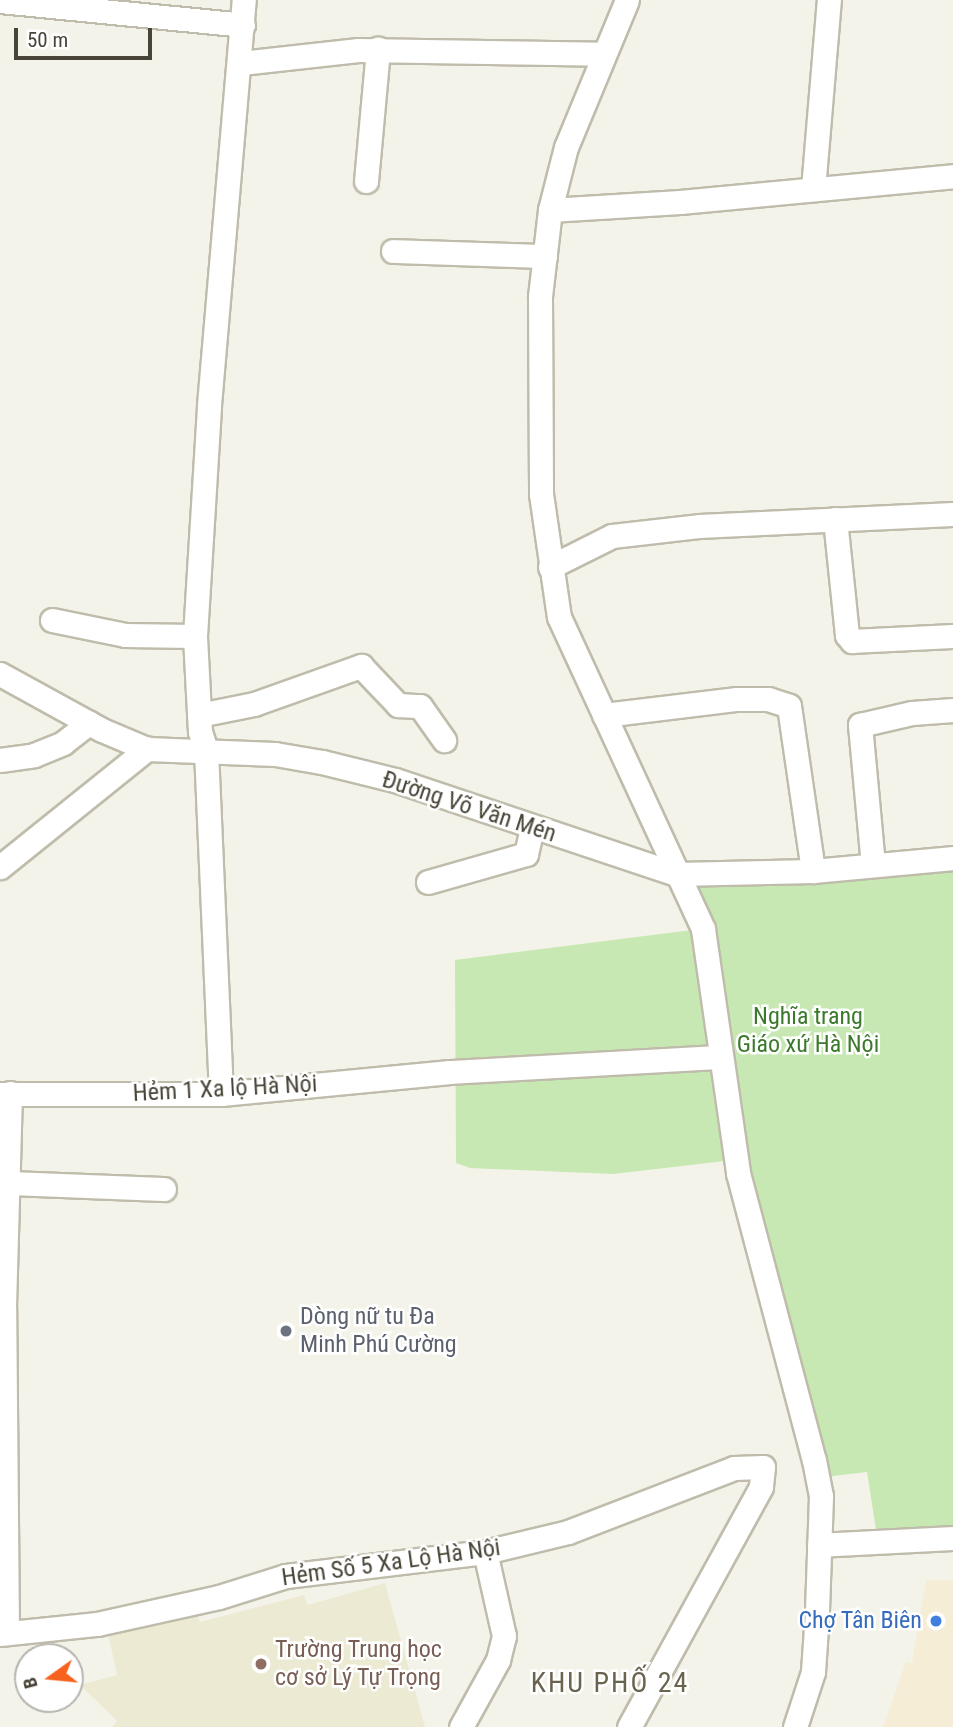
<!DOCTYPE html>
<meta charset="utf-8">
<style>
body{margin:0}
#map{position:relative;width:953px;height:1727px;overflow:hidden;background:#f4f3e9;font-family:"Roboto Condensed",sans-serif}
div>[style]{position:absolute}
.commercial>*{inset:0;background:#f5edd5}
.education>*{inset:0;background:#edead3}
.green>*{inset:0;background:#c7e8b2}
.roads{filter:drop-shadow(2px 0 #c0bcab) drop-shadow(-2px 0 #c0bcab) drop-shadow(0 2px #c0bcab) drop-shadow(0 -2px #c0bcab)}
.minor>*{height:23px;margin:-11.5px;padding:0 11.5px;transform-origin:11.5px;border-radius:11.5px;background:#fff}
.dots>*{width:19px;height:19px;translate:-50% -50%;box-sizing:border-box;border:4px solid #fff;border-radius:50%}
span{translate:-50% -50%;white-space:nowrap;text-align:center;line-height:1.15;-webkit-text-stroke:5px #fff;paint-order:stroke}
.street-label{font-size:24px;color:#484437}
.park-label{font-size:24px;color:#3b792b}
.worship-label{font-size:24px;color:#5b616d}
.left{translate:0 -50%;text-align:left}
.shop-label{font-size:24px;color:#366cbe}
.right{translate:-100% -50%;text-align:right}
.education-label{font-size:24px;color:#785e54}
.quarter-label{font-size:28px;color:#6a644f;letter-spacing:2px}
.north{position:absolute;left:14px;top:1643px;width:70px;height:70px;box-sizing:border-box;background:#fff;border:2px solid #b6b4af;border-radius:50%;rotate:255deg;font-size:19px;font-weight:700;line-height:28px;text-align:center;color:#484437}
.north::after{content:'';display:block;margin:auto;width:24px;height:32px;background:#f7621d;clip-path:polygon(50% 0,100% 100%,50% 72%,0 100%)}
.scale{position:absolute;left:14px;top:28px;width:138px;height:32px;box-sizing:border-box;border:4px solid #484437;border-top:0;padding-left:9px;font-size:21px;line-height:24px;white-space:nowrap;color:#484437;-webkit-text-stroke:5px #fff;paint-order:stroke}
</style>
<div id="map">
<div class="commercial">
<div style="clip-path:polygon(926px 1580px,953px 1580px,953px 1727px,883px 1727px,906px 1662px,912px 1663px)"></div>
</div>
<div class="education">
<div style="clip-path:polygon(385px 1583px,425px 1727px,112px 1727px,117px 1721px,80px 1685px,117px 1675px,107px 1629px,195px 1609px,200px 1622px,304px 1595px,308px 1605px)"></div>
</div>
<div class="green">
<div style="clip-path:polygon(953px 866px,953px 1531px,877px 1536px,867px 1472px,824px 1477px,742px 1159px,613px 1174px,470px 1168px,456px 1163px,455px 960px,708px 928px,687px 881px)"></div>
</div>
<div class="roads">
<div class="minor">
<div style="left:627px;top:0;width:159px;rotate:112.5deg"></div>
<div style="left:566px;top:147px;width:65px;rotate:104.3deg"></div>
<div style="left:550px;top:210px;width:88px;rotate:96.6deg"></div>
<div style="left:540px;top:297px;width:197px;rotate:89.7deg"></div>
<div style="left:541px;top:494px;width:124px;rotate:81.7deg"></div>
<div style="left:559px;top:617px;width:344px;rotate:65.2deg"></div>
<div style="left:703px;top:929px;width:246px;rotate:81.8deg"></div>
<div style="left:738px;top:1173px;width:297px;rotate:75.2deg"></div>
<div style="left:814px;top:1460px;width:37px;rotate:79deg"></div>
<div style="left:821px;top:1496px;width:117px;rotate:92deg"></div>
<div style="left:817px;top:1613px;width:59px;rotate:93.9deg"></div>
<div style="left:813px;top:1672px;width:58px;rotate:108.1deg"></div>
<div style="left:0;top:1px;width:244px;rotate:5.6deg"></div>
<div style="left:241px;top:63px;width:118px;rotate:-6.3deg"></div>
<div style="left:358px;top:50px;width:243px;rotate:0.9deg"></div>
<div style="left:366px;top:181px;width:133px;rotate:-84.8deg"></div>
<div style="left:813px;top:189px;width:190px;rotate:-85.2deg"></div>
<div style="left:550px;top:210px;width:130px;rotate:-3.5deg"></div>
<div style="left:680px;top:202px;width:274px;rotate:-5.4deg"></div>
<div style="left:393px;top:251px;width:152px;rotate:1.9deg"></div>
<div style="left:835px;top:519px;width:117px;rotate:84.1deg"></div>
<div style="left:847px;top:635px;width:8px;rotate:50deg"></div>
<div style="left:852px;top:641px;width:101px;rotate:-2.8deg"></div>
<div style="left:550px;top:567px;width:69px;rotate:-26.6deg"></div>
<div style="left:612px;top:536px;width:89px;rotate:-6.5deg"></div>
<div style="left:700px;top:526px;width:253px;rotate:-2.7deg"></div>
<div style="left:52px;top:620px;width:75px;rotate:11.6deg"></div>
<div style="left:125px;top:635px;width:70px;rotate:0.8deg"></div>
<div style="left:0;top:674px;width:116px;rotate:28.8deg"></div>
<div style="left:102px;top:730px;width:49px;rotate:22.9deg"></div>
<div style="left:147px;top:749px;width:128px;rotate:2.2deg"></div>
<div style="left:275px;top:754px;width:48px;rotate:9.7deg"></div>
<div style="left:322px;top:762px;width:75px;rotate:13.9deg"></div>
<div style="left:395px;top:780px;width:296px;rotate:18.5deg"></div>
<div style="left:676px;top:874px;width:137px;rotate:-1.3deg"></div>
<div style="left:813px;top:871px;width:141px;rotate:-5.3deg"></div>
<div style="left:199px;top:715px;width:56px;rotate:-11.3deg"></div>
<div style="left:254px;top:704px;width:114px;rotate:-19.6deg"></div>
<div style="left:361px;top:666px;width:54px;rotate:46.5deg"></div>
<div style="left:398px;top:705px;width:22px;rotate:3deg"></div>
<div style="left:420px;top:706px;width:42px;rotate:54.8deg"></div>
<div style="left:604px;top:715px;width:134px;rotate:-6.9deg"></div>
<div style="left:737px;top:699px;width:31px"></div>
<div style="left:768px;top:699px;width:22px;rotate:18deg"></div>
<div style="left:789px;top:706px;width:167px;rotate:81.7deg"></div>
<div style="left:0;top:760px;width:34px;rotate:-8deg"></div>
<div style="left:34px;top:755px;width:31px;rotate:-22deg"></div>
<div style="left:63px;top:743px;width:33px;rotate:-38deg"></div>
<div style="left:873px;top:865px;width:141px;rotate:-95.3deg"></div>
<div style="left:860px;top:725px;width:53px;rotate:-13deg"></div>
<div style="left:912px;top:713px;width:41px;rotate:-4.2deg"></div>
<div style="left:0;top:867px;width:189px;rotate:-38.8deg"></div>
<div style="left:428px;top:882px;width:102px;rotate:-15.9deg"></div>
<div style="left:526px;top:854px;width:27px;rotate:-77deg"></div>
<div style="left:0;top:1094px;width:221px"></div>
<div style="left:221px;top:1094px;width:230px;rotate:-5.5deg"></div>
<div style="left:450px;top:1072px;width:270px;rotate:-3.2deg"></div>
<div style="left:221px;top:1094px;width:344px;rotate:-92.5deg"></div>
<div style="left:206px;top:750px;width:19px;rotate:-108deg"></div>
<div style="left:200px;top:732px;width:96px;rotate:-93deg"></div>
<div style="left:195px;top:636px;width:231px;rotate:-86.5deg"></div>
<div style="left:209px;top:405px;width:407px;rotate:-85.1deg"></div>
<div style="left:8px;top:1183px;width:156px;rotate:2.2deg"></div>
<div style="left:819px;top:1545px;width:134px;rotate:-3deg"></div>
<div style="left:7px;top:1633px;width:326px;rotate:-90.5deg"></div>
<div style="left:4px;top:1307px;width:214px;rotate:-88.4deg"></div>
<div style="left:0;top:1634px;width:98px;rotate:-5.9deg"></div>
<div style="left:97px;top:1624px;width:125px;rotate:-12.5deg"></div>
<div style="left:219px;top:1597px;width:70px;rotate:-17.4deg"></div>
<div style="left:286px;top:1576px;width:200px;rotate:-6.9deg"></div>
<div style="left:485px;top:1552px;width:85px;rotate:-13.5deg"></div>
<div style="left:568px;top:1532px;width:178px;rotate:-21.1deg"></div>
<div style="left:734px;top:1468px;width:29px;rotate:-2deg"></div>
<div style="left:763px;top:1467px;width:20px;rotate:96deg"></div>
<div style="left:761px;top:1487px;width:274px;rotate:118.8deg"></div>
<div style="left:461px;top:1727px;width:77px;rotate:-61.1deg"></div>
<div style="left:498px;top:1660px;width:25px;rotate:-76deg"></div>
<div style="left:504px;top:1636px;width:86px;rotate:-102.7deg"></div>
</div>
</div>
<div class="dots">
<div style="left:286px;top:1331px;background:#6b7280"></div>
<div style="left:936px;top:1621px;background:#3f7fe0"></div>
<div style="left:261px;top:1664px;background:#8d6e63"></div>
</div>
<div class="street-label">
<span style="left:469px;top:807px;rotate:18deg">Đường Võ Văn Mén</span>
<span style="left:225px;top:1089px;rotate:-3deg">Hẻm 1 Xa lộ Hà Nội</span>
<span style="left:391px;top:1563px;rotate:-8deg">Hẻm Số 5 Xa Lộ Hà Nội</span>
</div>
<div class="park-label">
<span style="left:808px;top:1031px">Nghĩa trang<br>Giáo xứ Hà Nội</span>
</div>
<div class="worship-label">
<span class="left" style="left:300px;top:1331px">Dòng nữ tu Đa<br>Minh Phú Cường</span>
</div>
<div class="shop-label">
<span class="right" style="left:922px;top:1621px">Chợ Tân Biên</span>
</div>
<div class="education-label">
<span class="left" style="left:275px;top:1664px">Trường Trung học<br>cơ sở Lý Tự Trọng</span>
</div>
<div class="quarter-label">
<span style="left:610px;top:1683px">KHU PHỐ 24</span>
</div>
<div class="north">B</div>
<div class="scale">50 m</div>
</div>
